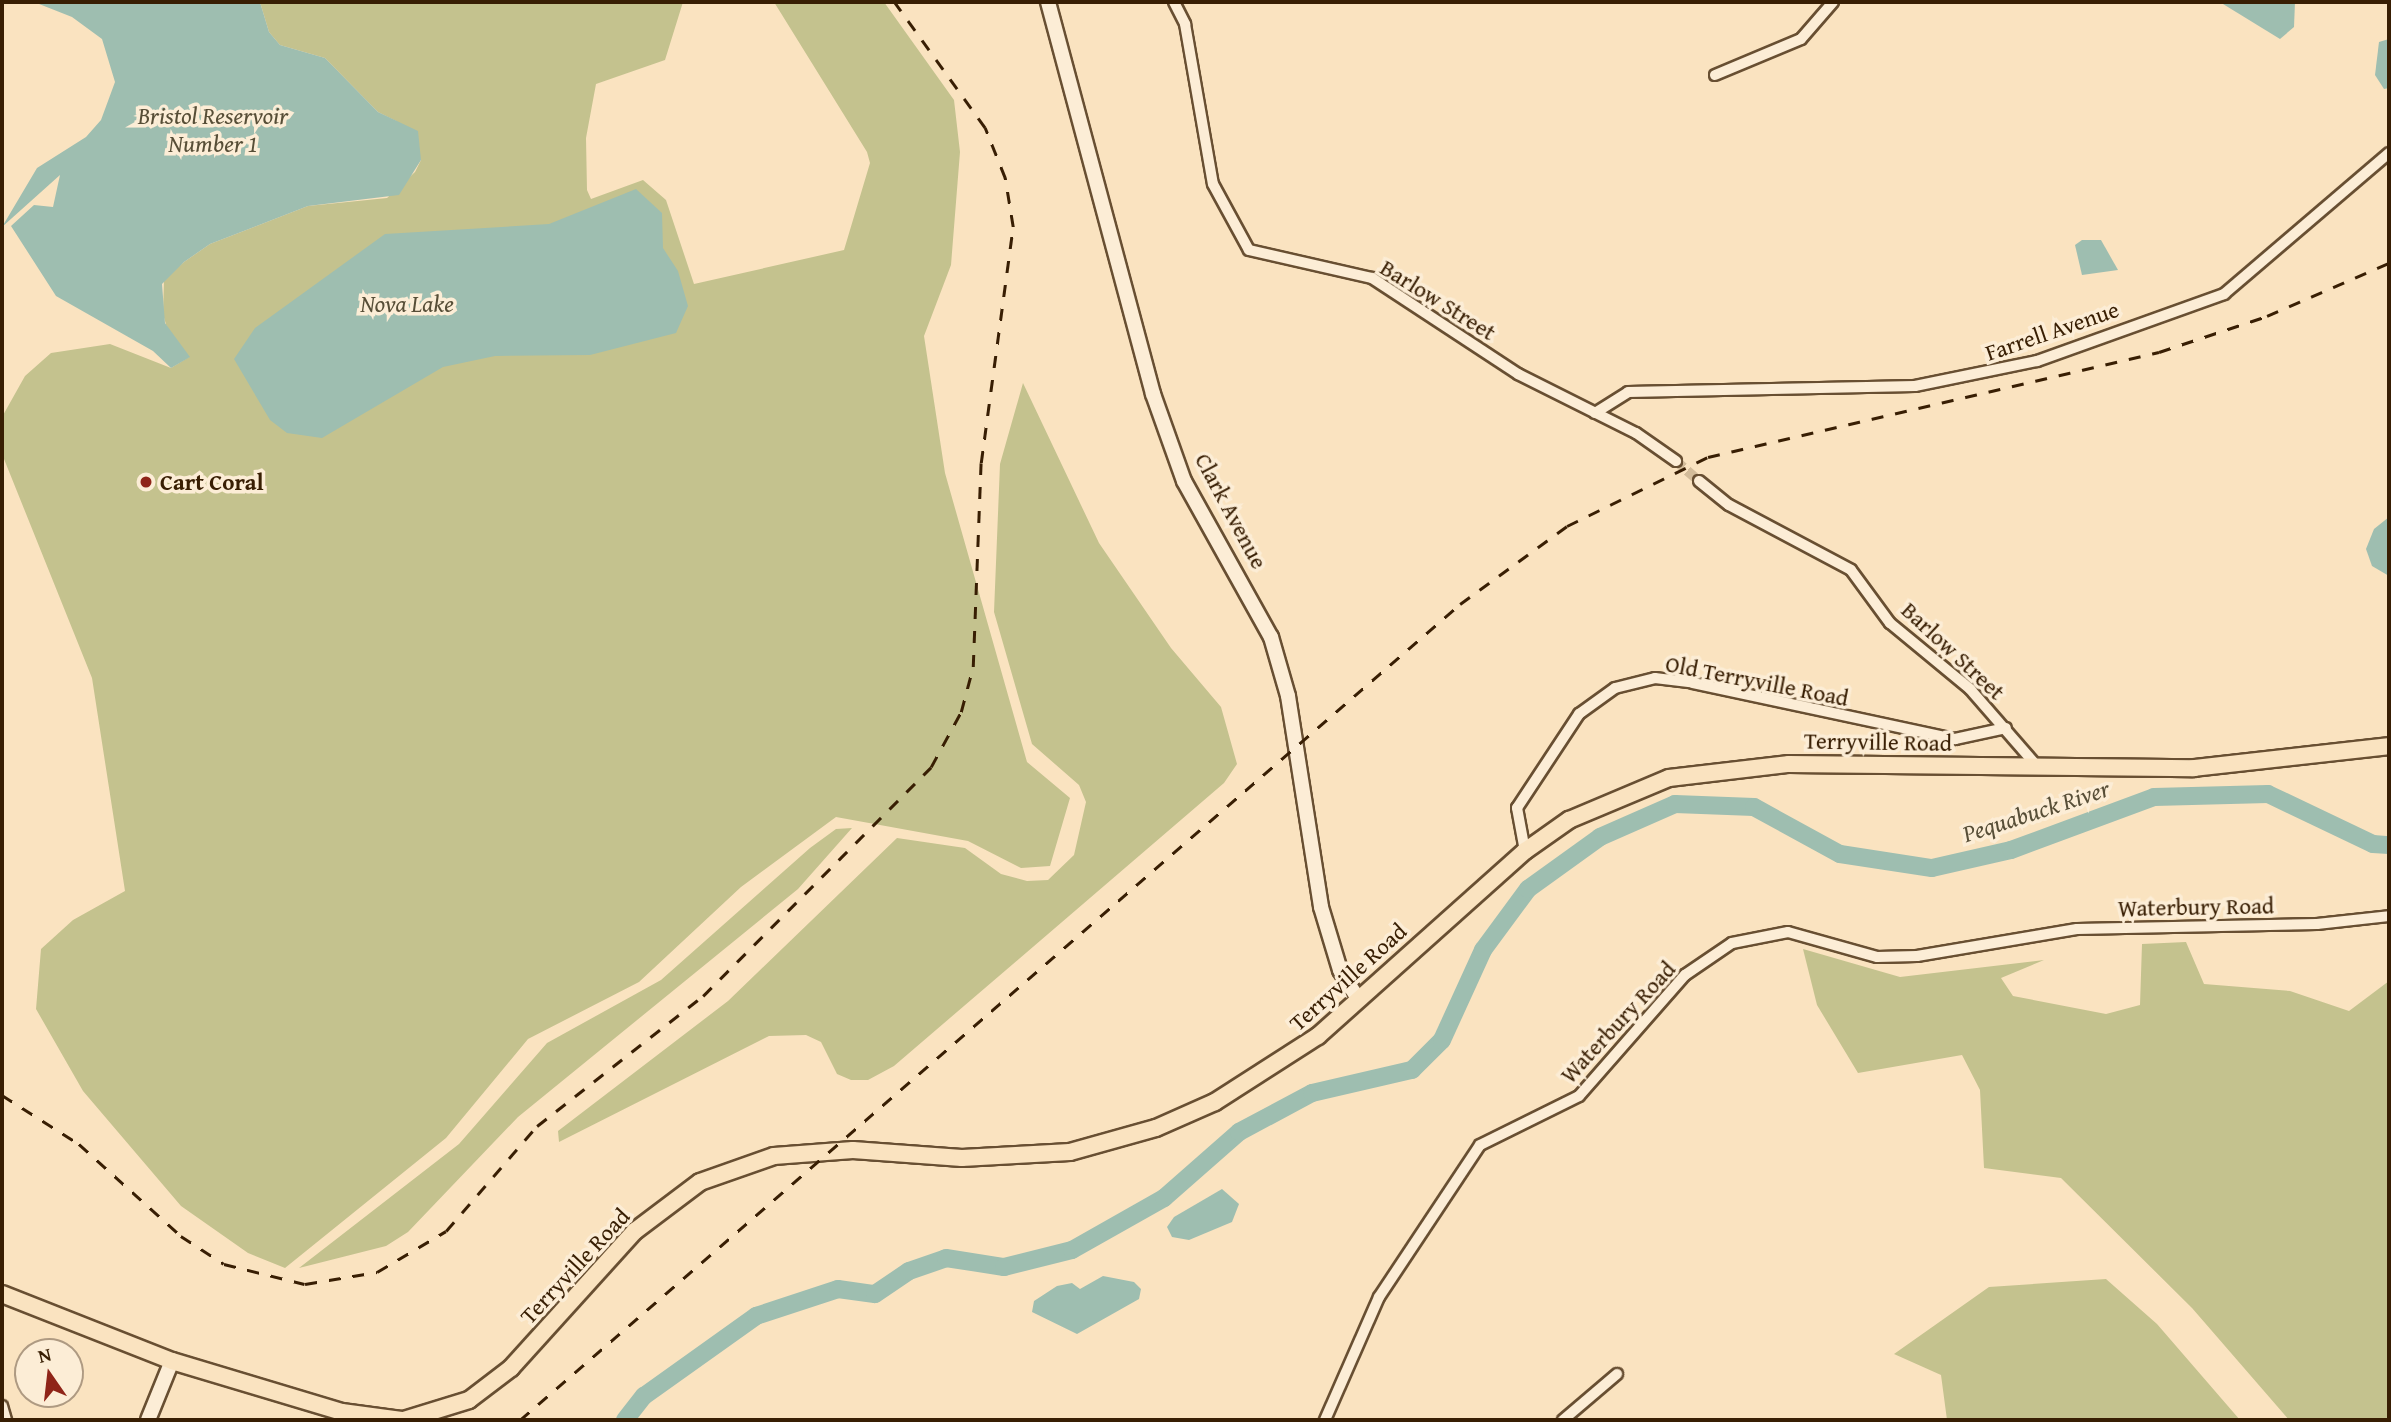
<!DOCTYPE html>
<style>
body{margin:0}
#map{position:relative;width:2391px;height:1422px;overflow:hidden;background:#fae3c0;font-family:"Gentium Book Plus",serif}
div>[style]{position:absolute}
.green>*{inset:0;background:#c4c28e}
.water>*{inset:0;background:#9ebeb0}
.river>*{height:18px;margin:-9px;padding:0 9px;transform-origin:9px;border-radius:9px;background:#9ebeb0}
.minor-tunnel>*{height:10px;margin-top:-5px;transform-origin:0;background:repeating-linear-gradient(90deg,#d3bc9a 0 10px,transparent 0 15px)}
.roads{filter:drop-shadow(2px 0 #684f32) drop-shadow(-2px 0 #684f32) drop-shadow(0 2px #684f32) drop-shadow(0 -2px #684f32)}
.minor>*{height:10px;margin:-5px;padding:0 5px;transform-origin:5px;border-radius:5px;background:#fcedd6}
.secondary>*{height:14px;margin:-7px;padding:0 7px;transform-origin:7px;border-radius:7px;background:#fcedd6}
.trunk>*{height:16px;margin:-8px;padding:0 8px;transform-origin:8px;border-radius:8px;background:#fae3c0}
.rail>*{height:2.5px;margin-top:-1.25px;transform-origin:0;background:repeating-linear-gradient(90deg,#381e03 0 12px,transparent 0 24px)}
.dots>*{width:19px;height:19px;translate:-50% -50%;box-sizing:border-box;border:4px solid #fcedd6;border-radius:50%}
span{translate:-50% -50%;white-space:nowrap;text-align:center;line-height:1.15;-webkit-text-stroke:7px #fcedd6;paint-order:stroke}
.street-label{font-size:23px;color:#381e03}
.poi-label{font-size:23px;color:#381e03;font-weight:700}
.left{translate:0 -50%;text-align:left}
.water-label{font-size:24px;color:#574e37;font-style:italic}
.frame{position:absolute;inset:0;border:4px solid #381e03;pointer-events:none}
.north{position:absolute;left:14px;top:1338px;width:70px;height:70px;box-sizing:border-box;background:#fcedd6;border:2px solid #ae9a82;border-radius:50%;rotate:346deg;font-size:19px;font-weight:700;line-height:28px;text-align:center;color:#381e03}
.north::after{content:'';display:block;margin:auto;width:24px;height:32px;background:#8f2418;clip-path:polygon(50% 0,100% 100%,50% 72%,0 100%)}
</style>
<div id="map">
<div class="green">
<div style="clip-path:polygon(260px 2px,683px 2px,665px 60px,596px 84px,586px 138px,587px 190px,591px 199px,643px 180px,666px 200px,694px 284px,844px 250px,870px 163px,867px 152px,774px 2px,884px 2px,954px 100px,960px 152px,951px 265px,924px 336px,945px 473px,1027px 762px,1070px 798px,1050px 866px,1021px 868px,968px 841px,836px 817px,741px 887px,639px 982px,528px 1039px,446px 1138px,285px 1268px,248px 1253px,181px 1206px,83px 1091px,36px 1009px,41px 949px,73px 920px,125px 891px,92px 678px,4px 459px,2px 417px,25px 376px,51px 353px,110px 344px,171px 368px,189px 357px,169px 335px,163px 314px,164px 279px,184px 262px,210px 244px,308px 206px,387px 198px,415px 172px,421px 160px,396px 121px,378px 112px,325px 58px,280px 45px,269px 32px)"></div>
<div style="clip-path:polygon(1023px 383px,1099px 543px,1171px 648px,1221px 707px,1237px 764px,1224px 783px,894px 1066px,868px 1080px,851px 1080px,837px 1074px,821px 1042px,806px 1035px,769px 1036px,559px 1142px,558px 1131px,728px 1001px,897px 838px,965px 848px,1001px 874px,1027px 881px,1048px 880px,1074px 855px,1086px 802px,1079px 785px,1032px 744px,994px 612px,1000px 464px)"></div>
<div style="clip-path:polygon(852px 828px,798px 889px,518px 1117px,408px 1232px,386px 1246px,299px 1268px,459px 1144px,547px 1043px,661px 980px,810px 848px,836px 829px)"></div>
<div style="clip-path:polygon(2186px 942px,2204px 984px,2290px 991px,2349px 1011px,2389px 981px,2389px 1420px,2289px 1420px,2192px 1308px,2061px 1178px,1984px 1168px,1980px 1090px,1962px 1055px,1858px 1073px,1817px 1005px,1803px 949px,1900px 977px,2044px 960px,2001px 978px,2013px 996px,2106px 1014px,2140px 1005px,2142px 944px)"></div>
<div style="clip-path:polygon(2106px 1279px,2157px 1324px,2240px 1420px,1947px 1420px,1941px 1375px,1894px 1354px,1989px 1287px)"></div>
</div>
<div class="water">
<div style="clip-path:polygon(34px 2px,260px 2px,269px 32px,280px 45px,325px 58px,378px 112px,418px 131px,421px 160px,399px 195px,308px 206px,210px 244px,184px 262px,162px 284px,165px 323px,190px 357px,171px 368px,153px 351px,56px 296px,11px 226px,34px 205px,53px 207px,60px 175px,2px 227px,37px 168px,86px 137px,101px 120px,115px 82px,102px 39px,72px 17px)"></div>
<div style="clip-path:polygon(2295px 2px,2294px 27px,2280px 39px,2223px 4px)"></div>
<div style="clip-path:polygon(2389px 39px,2389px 88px,2384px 89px,2375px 75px,2379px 42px)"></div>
<div style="clip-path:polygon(636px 189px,662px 213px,663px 248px,678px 271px,688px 306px,676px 333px,590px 355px,495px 356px,443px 367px,322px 438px,287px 433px,270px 420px,234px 359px,255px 328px,385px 234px,549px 224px)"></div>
<div style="clip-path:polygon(2082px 240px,2101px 240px,2118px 270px,2082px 275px,2075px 245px)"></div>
<div style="clip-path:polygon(2389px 517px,2389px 576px,2372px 566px,2366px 549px,2374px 529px)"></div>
<div style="clip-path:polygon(1222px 1189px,1239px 1204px,1232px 1222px,1189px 1240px,1172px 1237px,1167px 1227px,1174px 1217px)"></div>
<div style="clip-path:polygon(1103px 1276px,1134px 1282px,1141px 1289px,1139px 1299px,1077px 1334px,1032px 1312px,1034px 1301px,1057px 1286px,1072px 1283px,1080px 1289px)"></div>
</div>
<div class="river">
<div style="left:625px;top:1420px;width:31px;rotate:-52deg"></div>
<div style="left:644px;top:1396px;width:138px;rotate:-35.5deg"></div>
<div style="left:756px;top:1316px;width:86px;rotate:-18.2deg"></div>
<div style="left:838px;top:1289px;width:37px;rotate:8deg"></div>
<div style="left:875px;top:1294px;width:41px;rotate:-34.1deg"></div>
<div style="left:909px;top:1271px;width:39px;rotate:-19deg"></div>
<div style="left:946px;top:1258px;width:59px;rotate:8.8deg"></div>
<div style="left:1004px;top:1267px;width:70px;rotate:-14deg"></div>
<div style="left:1072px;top:1250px;width:106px;rotate:-29.5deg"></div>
<div style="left:1164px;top:1198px;width:100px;rotate:-41.3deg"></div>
<div style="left:1239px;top:1132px;width:83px;rotate:-28.1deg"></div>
<div style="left:1312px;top:1093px;width:103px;rotate:-13deg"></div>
<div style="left:1412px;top:1070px;width:42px;rotate:-45deg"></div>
<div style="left:1442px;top:1040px;width:99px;rotate:-65.5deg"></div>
<div style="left:1483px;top:950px;width:76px;rotate:-53.6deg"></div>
<div style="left:1528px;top:889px;width:89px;rotate:-35.8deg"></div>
<div style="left:1600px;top:837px;width:82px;rotate:-23.7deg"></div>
<div style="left:1675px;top:804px;width:79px;rotate:2.2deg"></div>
<div style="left:1754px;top:807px;width:98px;rotate:28.7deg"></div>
<div style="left:1840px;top:854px;width:93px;rotate:8.7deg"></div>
<div style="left:1932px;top:868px;width:81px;rotate:-12.8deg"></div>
<div style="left:2011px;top:850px;width:153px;rotate:-20.3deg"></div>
<div style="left:2154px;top:797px;width:114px;rotate:-1.5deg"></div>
<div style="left:2268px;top:794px;width:116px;rotate:25.5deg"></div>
<div style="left:2373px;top:844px;width:16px;rotate:4deg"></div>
</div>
<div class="minor-tunnel">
<div style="left:1676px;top:461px;width:30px;rotate:41deg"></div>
</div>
<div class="roads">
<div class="minor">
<div style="left:1174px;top:2px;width:25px;rotate:63deg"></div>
<div style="left:1185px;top:24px;width:162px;rotate:80.1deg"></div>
<div style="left:1213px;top:184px;width:75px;rotate:61.4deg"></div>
<div style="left:1249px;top:250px;width:126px;rotate:12.8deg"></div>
<div style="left:1372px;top:278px;width:175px;rotate:33.3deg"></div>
<div style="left:1518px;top:374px;width:132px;rotate:26.6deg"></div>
<div style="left:1636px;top:433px;width:49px;rotate:35deg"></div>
<div style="left:1715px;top:75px;width:93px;rotate:-22.7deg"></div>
<div style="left:1801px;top:39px;width:49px;rotate:-49.1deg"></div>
<div style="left:1595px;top:413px;width:39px;rotate:-32deg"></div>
<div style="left:1628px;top:392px;width:287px;rotate:-1.2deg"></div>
<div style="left:1915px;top:386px;width:125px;rotate:-11.6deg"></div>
<div style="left:2037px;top:361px;width:199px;rotate:-19.7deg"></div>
<div style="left:2224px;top:294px;width:217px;rotate:-40.5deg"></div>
<div style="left:1699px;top:481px;width:38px;rotate:39deg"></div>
<div style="left:1729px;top:505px;width:138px;rotate:28deg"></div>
<div style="left:1851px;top:570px;width:66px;rotate:53.7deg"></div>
<div style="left:1890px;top:623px;width:104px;rotate:39.5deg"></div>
<div style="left:1970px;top:689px;width:102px;rotate:49deg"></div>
<div style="left:1525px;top:851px;width:44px;rotate:-100.5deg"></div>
<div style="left:1517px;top:808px;width:113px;rotate:-56.6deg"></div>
<div style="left:1579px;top:714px;width:44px;rotate:-35.8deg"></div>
<div style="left:1615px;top:688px;width:41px;rotate:-14deg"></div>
<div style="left:1655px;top:678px;width:38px;rotate:7deg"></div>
<div style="left:1693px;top:683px;width:268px;rotate:12.1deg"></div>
<div style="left:1955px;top:739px;width:52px;rotate:-12.2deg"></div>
<div style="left:2px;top:1406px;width:15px;rotate:74deg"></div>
<div style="left:1325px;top:1420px;width:134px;rotate:-66.3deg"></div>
<div style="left:1379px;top:1297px;width:182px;rotate:-56.4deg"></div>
<div style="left:1480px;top:1145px;width:110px;rotate:-26.3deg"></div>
<div style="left:1579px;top:1096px;width:161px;rotate:-48.8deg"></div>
<div style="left:1685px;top:975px;width:57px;rotate:-34.2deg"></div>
<div style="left:1732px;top:943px;width:57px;rotate:-11.1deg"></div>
<div style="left:1788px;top:932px;width:92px;rotate:15.7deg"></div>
<div style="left:1877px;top:957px;width:40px;rotate:-1.4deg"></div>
<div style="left:1917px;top:956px;width:162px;rotate:-9.6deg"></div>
<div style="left:2077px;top:929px;width:240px;rotate:-1.2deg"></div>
<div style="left:2317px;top:924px;width:72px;rotate:-6.3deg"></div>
<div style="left:1563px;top:1420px;width:71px;rotate:-40.4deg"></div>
</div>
<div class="secondary">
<div style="left:1048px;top:2px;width:406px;rotate:75deg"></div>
<div style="left:1153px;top:394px;width:92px;rotate:70.4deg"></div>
<div style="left:1184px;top:481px;width:179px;rotate:60.9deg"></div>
<div style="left:1271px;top:637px;width:61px;rotate:73.9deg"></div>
<div style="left:1288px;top:696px;width:214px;rotate:81.1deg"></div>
<div style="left:1321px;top:907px;width:66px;rotate:73.2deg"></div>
<div style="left:1340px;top:970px;width:34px;rotate:58deg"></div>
<div style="left:148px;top:1420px;width:64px;rotate:-67.9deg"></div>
</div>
<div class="trunk">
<div style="left:2px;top:1294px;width:183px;rotate:21.5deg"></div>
<div style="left:172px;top:1361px;width:177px;rotate:16.7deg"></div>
<div style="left:342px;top:1412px;width:60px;rotate:7.7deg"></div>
<div style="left:404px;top:1420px;width:68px;rotate:-17.1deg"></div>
<div style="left:469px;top:1400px;width:53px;rotate:-37.3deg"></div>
<div style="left:511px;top:1368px;width:185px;rotate:-47.9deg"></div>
<div style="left:635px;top:1231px;width:81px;rotate:-37deg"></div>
<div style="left:700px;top:1182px;width:78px;rotate:-19.4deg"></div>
<div style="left:774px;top:1156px;width:79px;rotate:-4.3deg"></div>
<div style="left:853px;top:1150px;width:109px;rotate:4.2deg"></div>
<div style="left:962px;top:1158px;width:108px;rotate:-3.2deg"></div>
<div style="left:1070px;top:1152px;width:89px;rotate:-15.6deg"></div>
<div style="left:1156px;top:1128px;width:64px;rotate:-23.8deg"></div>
<div style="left:1215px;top:1102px;width:122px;rotate:-32.7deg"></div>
<div style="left:1318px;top:1036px;width:278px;rotate:-41.8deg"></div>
<div style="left:1525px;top:851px;width:54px;rotate:-35.2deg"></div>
<div style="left:1569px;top:820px;width:108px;rotate:-22.8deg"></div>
<div style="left:1669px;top:778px;width:121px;rotate:-6.7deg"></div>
<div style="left:1789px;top:764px;width:405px;rotate:0.6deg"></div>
<div style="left:2194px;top:768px;width:196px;rotate:-6.4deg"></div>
</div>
</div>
<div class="rail">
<div style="left:2px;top:1095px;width:91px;rotate:32.5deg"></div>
<div style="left:79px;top:1144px;width:137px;rotate:42deg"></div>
<div style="left:181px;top:1236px;width:51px;rotate:33.1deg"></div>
<div style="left:224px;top:1264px;width:83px;rotate:13.9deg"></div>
<div style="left:305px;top:1284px;width:73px;rotate:-9.5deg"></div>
<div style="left:377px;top:1272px;width:80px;rotate:-30.7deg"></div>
<div style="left:446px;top:1231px;width:139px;rotate:-49.1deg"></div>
<div style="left:537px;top:1126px;width:211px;rotate:-38.1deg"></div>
<div style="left:703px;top:996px;width:323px;rotate:-45.1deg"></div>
<div style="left:931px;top:767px;width:63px;rotate:-61.4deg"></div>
<div style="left:961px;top:712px;width:47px;rotate:-75.1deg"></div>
<div style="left:973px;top:667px;width:204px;rotate:-87.8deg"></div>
<div style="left:981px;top:463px;width:238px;rotate:-82.3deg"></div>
<div style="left:1013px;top:227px;width:50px;rotate:-99.3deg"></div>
<div style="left:1005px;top:178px;width:54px;rotate:-111.8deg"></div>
<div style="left:985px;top:128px;width:155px;rotate:-125.8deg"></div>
<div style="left:520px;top:1420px;width:1245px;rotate:-40.96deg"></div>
<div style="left:1460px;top:604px;width:132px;rotate:-36.1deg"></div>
<div style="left:1567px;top:526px;width:157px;rotate:-26.1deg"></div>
<div style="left:1708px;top:457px;width:463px;rotate:-13.1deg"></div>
<div style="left:2159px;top:352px;width:114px;rotate:-18.4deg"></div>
<div style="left:2267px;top:316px;width:133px;rotate:-23.5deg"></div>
</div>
<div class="dots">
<div style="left:146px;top:482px;background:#8f2418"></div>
</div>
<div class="street-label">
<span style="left:1438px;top:300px;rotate:32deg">Barlow Street</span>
<span style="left:2052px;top:331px;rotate:-19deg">Farrell Avenue</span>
<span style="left:1231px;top:511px;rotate:62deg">Clark Avenue</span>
<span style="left:1953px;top:651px;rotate:43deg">Barlow Street</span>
<span style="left:1757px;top:681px;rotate:11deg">Old Terryville Road</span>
<span style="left:1878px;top:742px;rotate:1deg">Terryville Road</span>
<span style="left:2196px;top:907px;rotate:-1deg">Waterbury Road</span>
<span style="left:1348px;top:977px;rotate:-42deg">Terryville Road</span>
<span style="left:1618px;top:1022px;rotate:-47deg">Waterbury Road</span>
<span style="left:575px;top:1266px;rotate:-47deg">Terryville Road</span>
</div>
<div class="poi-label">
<span class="left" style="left:160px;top:482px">Cart Coral</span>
</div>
<div class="water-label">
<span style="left:213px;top:130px">Bristol Reservoir<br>Number 1</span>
<span style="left:407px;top:304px">Nova Lake</span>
<span style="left:2036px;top:811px;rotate:-18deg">Pequabuck River</span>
</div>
<div class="frame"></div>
<div class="north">N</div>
</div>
